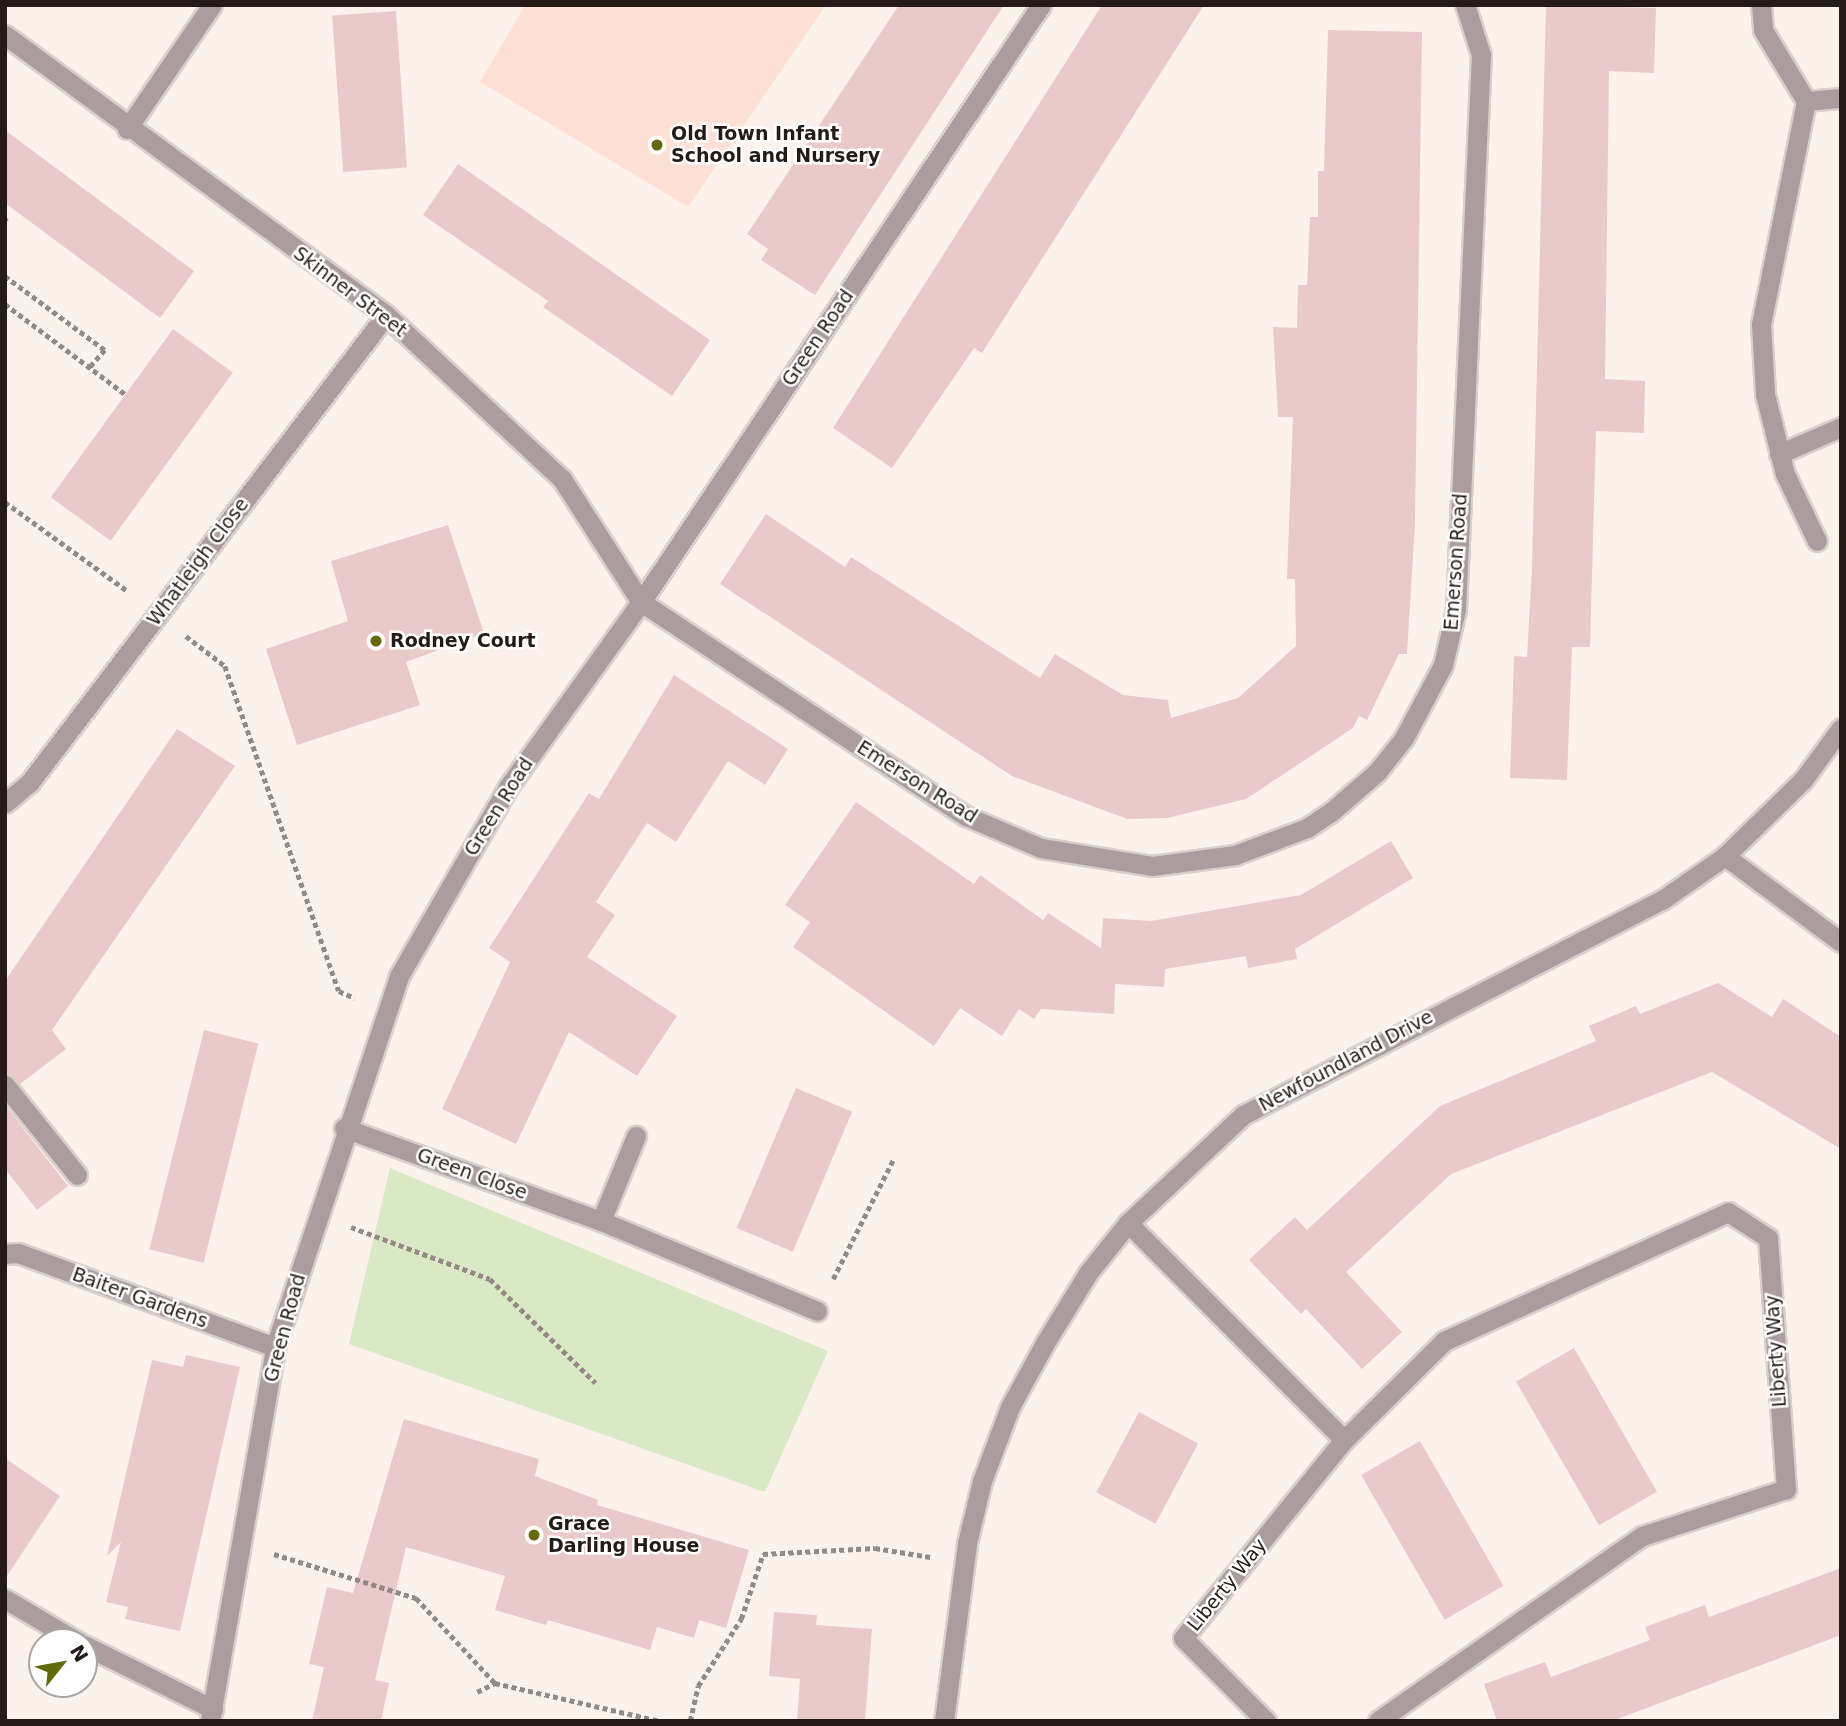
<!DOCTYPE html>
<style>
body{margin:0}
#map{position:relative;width:1846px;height:1726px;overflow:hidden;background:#fdf1ec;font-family:"DejaVu Sans",sans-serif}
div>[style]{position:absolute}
.built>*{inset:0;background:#fee1d4}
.green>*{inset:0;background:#d9e8c5}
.building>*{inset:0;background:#eacac8;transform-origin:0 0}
.path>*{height:4.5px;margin-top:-2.25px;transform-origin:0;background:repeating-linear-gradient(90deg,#948984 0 5px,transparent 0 8.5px)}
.roads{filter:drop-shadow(2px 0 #dacfca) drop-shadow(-2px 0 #dacfca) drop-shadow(0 2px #dacfca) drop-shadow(0 -2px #dacfca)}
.service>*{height:19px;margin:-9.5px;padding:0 9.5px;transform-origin:9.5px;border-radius:9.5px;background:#ab9d9f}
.minor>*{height:19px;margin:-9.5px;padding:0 9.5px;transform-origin:9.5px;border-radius:9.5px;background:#ab9d9f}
.tertiary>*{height:19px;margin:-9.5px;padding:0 9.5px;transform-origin:9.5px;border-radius:9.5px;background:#ab9d9f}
.dots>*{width:19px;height:19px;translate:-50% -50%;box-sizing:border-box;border:4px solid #fff;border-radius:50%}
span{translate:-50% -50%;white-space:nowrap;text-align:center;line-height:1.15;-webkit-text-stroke:5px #fff;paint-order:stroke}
.poi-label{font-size:19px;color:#251b16;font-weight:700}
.left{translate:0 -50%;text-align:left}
.street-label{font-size:19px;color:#251b16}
.frame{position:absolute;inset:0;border:7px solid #251b16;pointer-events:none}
.north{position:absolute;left:28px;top:1628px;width:70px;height:70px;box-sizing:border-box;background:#fff;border:2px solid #a8a4a2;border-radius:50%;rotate:59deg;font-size:19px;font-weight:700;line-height:28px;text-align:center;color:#251b16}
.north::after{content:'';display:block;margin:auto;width:24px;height:32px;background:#64690a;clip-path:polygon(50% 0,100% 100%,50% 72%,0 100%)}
</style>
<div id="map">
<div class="built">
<div style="clip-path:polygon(525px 5px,826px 5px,688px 207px,480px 82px)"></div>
</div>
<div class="green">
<div style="clip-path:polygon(390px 1168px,828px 1351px,765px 1492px,349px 1344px)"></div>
</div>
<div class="building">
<div style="clip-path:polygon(899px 5px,1004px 5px,815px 295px,761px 260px,768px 249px,747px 234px)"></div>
<div style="clip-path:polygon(1102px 5px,1204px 5px,982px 353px,974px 348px,892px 468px,833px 428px)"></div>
<div style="clip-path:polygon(1546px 5px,1656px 8px,1654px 73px,1609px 71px,1605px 379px,1645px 381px,1644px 433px,1596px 431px,1590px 647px,1572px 647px,1567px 780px,1510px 778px,1514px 656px,1527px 657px,1532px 567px)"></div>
<div style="left:396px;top:11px;width:157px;height:64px;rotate:86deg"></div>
<div style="clip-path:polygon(1328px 30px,1422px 32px,1415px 523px,1407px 654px,1399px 654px,1367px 720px,1359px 716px,1353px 728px,1246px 799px,1167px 818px,1127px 819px,1012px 776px,720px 584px,766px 514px,845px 567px,851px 557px,1040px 678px,1055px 654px,1123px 695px,1168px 700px,1171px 718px,1238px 698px,1296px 646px,1295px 579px,1287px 579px,1293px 417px,1278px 417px,1273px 327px,1297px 328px,1298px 285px,1307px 285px,1310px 217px,1318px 217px,1318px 171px,1324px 171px)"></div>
<div style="clip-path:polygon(5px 130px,194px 271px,160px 318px,5px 203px)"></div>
<div style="clip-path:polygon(458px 164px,710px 340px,672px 396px,543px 307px,548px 301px,423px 215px)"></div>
<div style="left:173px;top:329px;width:74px;height:208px;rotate:36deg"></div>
<div style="clip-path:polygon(448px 525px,484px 633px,406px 662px,420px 705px,297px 745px,266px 649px,348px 621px,331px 561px)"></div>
<div style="clip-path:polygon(674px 675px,788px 749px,765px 785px,728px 761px,676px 842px,647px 823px,596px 902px,615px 915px,587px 957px,677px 1016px,637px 1076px,569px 1032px,516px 1144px,442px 1109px,510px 962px,489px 948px,589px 793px,599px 799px)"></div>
<div style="clip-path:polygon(177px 729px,235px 766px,52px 1030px,66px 1049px,20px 1084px,5px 1073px,5px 981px)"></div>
<div style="clip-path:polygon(856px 802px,974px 884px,980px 875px,1043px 920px,1048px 913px,1101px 948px,1103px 918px,1151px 921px,1301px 895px,1391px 841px,1413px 878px,1295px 949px,1297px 959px,1248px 968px,1246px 956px,1165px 969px,1164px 987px,1115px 984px,1114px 1014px,1041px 1009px,1034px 1019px,1019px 1009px,1002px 1036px,960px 1008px,934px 1046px,793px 947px,810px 922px,785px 905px)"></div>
<div style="clip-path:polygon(1718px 983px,1772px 1017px,1783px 999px,1841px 1037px,1841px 1149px,1712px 1072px,1451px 1174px,1346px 1272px,1402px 1332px,1362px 1369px,1306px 1309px,1301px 1314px,1249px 1260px,1295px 1217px,1307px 1230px,1440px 1106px,1596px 1041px,1589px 1026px,1636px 1006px,1640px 1014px)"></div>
<div style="left:204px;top:1030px;width:56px;height:226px;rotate:14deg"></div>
<div style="left:796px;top:1088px;width:61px;height:152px;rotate:23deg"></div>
<div style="clip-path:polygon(5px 1105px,68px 1186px,37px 1210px,5px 1169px)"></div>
<div style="left:1574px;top:1348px;width:166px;height:67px;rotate:60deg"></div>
<div style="clip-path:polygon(186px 1355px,240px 1367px,180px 1631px,125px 1619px,128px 1607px,106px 1602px,121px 1542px,107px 1556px,152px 1360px,183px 1367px)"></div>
<div style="left:1139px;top:1412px;width:67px;height:91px;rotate:28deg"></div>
<div style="clip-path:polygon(404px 1419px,539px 1459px,535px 1476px,598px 1500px,597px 1505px,749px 1550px,726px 1628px,699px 1620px,694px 1638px,657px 1627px,650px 1650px,548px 1620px,546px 1625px,495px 1610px,505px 1576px,406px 1547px,375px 1680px,389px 1683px,381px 1721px,312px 1721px,324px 1667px,309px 1664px,327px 1587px,353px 1593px)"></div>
<div style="left:1420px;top:1441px;width:167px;height:68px;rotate:60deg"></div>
<div style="clip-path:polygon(5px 1458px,60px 1496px,5px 1579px)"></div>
<div style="clip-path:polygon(1841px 1568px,1841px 1635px,1612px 1721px,1497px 1721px,1484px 1684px,1545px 1662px,1551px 1677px,1650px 1640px,1645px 1627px,1705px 1605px,1709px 1617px)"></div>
<div style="clip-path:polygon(774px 1612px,817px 1615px,816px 1625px,872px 1629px,865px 1721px,797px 1721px,800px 1679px,769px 1676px)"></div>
</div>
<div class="path">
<div style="left:5px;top:219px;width:3px;rotate:45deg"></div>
<div style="left:5px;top:276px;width:124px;rotate:36.5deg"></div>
<div style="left:105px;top:350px;width:23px;rotate:131deg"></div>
<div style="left:5px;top:304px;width:151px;rotate:36.9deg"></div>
<div style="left:5px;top:502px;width:153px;rotate:36deg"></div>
<div style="left:186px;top:636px;width:49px;rotate:37.6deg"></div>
<div style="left:225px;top:666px;width:344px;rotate:70.7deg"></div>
<div style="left:339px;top:991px;width:17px;rotate:24deg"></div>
<div style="left:351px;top:1227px;width:148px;rotate:20.5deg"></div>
<div style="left:490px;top:1279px;width:148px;rotate:44.5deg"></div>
<div style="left:833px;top:1279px;width:136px;rotate:-63.2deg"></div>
<div style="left:274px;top:1554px;width:149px;rotate:17.2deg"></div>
<div style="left:416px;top:1598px;width:116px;rotate:47.1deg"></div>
<div style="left:495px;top:1683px;width:168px;rotate:13deg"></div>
<div style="left:477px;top:1692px;width:20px;rotate:-27deg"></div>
<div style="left:690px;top:1721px;width:36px;rotate:-77deg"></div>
<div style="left:698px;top:1686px;width:80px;rotate:-57.3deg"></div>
<div style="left:741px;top:1619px;width:69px;rotate:-71.3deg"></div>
<div style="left:763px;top:1554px;width:112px;rotate:-3.1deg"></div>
<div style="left:875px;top:1548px;width:56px;rotate:9.3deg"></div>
</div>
<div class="roads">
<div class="service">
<div style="left:1761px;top:5px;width:25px;rotate:85deg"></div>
<div style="left:1763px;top:30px;width:83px;rotate:58.8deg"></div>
<div style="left:1806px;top:101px;width:227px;rotate:101.4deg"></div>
<div style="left:1761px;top:324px;width:70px;rotate:86.7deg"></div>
<div style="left:1765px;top:394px;width:82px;rotate:76deg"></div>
<div style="left:1785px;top:474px;width:74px;rotate:64.5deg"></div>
<div style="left:1806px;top:101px;width:35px;rotate:-5deg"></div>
<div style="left:1725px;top:856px;width:144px;rotate:36.6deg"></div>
<div style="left:5px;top:1085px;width:115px;rotate:51.3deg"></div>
</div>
<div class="minor">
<div style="left:5px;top:35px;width:473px;rotate:36.3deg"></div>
<div style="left:386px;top:315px;width:241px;rotate:43deg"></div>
<div style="left:562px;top:479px;width:146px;rotate:57.3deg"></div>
<div style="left:641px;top:602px;width:389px;rotate:33.4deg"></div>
<div style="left:966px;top:816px;width:82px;rotate:23.1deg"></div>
<div style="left:1041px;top:848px;width:112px;rotate:9.2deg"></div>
<div style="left:1152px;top:866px;width:84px;rotate:-7.5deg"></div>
<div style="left:1235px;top:855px;width:77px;rotate:-20.6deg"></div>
<div style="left:1307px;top:828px;width:29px;rotate:-34deg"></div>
<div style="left:1331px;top:812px;width:61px;rotate:-41deg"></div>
<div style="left:1377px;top:772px;width:43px;rotate:-51.5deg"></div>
<div style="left:1404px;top:738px;width:83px;rotate:-61.9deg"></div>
<div style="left:1443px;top:665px;width:57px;rotate:-76.9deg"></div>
<div style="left:1456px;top:609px;width:555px;rotate:-87.42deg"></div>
<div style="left:1481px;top:55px;width:52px;rotate:-107.7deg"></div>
<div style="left:127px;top:129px;width:150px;rotate:-55.6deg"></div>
<div style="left:1779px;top:454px;width:68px;rotate:-23.5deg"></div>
<div style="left:5px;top:803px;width:33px;rotate:-40deg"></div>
<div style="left:30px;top:782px;width:587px;rotate:-52.68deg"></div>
<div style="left:344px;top:1128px;width:273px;rotate:19.9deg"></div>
<div style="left:601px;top:1221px;width:234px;rotate:22.6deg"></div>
<div style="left:601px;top:1221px;width:92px;rotate:-67.6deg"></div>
<div style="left:1128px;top:1223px;width:306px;rotate:45.1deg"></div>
<div style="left:5px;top:1254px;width:13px;rotate:-4deg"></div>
<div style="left:18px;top:1253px;width:274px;rotate:20.1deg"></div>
<div style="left:5px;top:1599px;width:85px;rotate:30.5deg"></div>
<div style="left:84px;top:1645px;width:144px;rotate:26.4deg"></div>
<div style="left:210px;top:1721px;width:380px;rotate:-80.1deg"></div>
<div style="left:275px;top:1347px;width:391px;rotate:-71.5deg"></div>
<div style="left:399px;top:976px;width:218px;rotate:-60deg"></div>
<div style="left:508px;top:787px;width:228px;rotate:-54.3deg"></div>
<div style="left:641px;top:602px;width:719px;rotate:-56.18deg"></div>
<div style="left:1266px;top:1721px;width:117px;rotate:-135deg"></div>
<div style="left:1183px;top:1638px;width:255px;rotate:-50.9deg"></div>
<div style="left:1344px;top:1440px;width:141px;rotate:-44.7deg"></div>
<div style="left:1444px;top:1341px;width:312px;rotate:-24.4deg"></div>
<div style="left:1728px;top:1212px;width:48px;rotate:33deg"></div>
<div style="left:1768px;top:1238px;width:252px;rotate:85.9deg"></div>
<div style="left:1786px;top:1489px;width:151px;rotate:161.9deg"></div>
<div style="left:1642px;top:1536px;width:322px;rotate:145deg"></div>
</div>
<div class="tertiary">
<div style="left:944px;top:1721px;width:179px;rotate:-82.6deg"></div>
<div style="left:967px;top:1543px;width:64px;rotate:-76.4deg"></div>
<div style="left:982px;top:1481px;width:79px;rotate:-69.3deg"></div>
<div style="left:1010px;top:1407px;width:73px;rotate:-61.3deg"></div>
<div style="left:1045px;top:1343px;width:82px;rotate:-58.4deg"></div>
<div style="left:1088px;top:1273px;width:64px;rotate:-51.3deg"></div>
<div style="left:1128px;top:1223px;width:158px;rotate:-43.2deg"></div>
<div style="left:1243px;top:1115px;width:471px;rotate:-27.2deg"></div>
<div style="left:1662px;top:900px;width:77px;rotate:-34.9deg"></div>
<div style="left:1725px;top:856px;width:109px;rotate:-44.3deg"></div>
<div style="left:1803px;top:780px;width:64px;rotate:-53.8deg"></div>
</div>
</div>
<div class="dots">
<div style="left:657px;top:145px;background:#64690a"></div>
<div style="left:376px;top:641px;background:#64690a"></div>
<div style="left:534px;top:1535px;background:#64690a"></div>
</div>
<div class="poi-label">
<span class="left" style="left:671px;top:145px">Old Town Infant<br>School and Nursery</span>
<span class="left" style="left:390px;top:641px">Rodney Court</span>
<span class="left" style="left:548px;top:1535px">Grace<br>Darling House</span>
</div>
<div class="street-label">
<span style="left:350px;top:292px;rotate:37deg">Skinner Street</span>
<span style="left:818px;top:338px;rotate:-56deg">Green Road</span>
<span style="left:198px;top:562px;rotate:-53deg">Whatleigh Close</span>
<span style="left:1456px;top:562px;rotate:-86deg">Emerson Road</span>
<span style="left:917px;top:782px;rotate:32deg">Emerson Road</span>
<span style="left:499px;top:807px;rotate:-58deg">Green Road</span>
<span style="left:1346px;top:1061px;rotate:-28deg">Newfoundland Drive</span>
<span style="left:472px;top:1174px;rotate:20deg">Green Close</span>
<span style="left:140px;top:1298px;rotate:20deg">Baiter Gardens</span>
<span style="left:285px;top:1328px;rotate:-75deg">Green Road</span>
<span style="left:1776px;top:1351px;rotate:-94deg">Liberty Way</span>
<span style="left:1227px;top:1585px;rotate:-51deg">Liberty Way</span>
</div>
<div class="frame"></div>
<div class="north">N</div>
</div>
